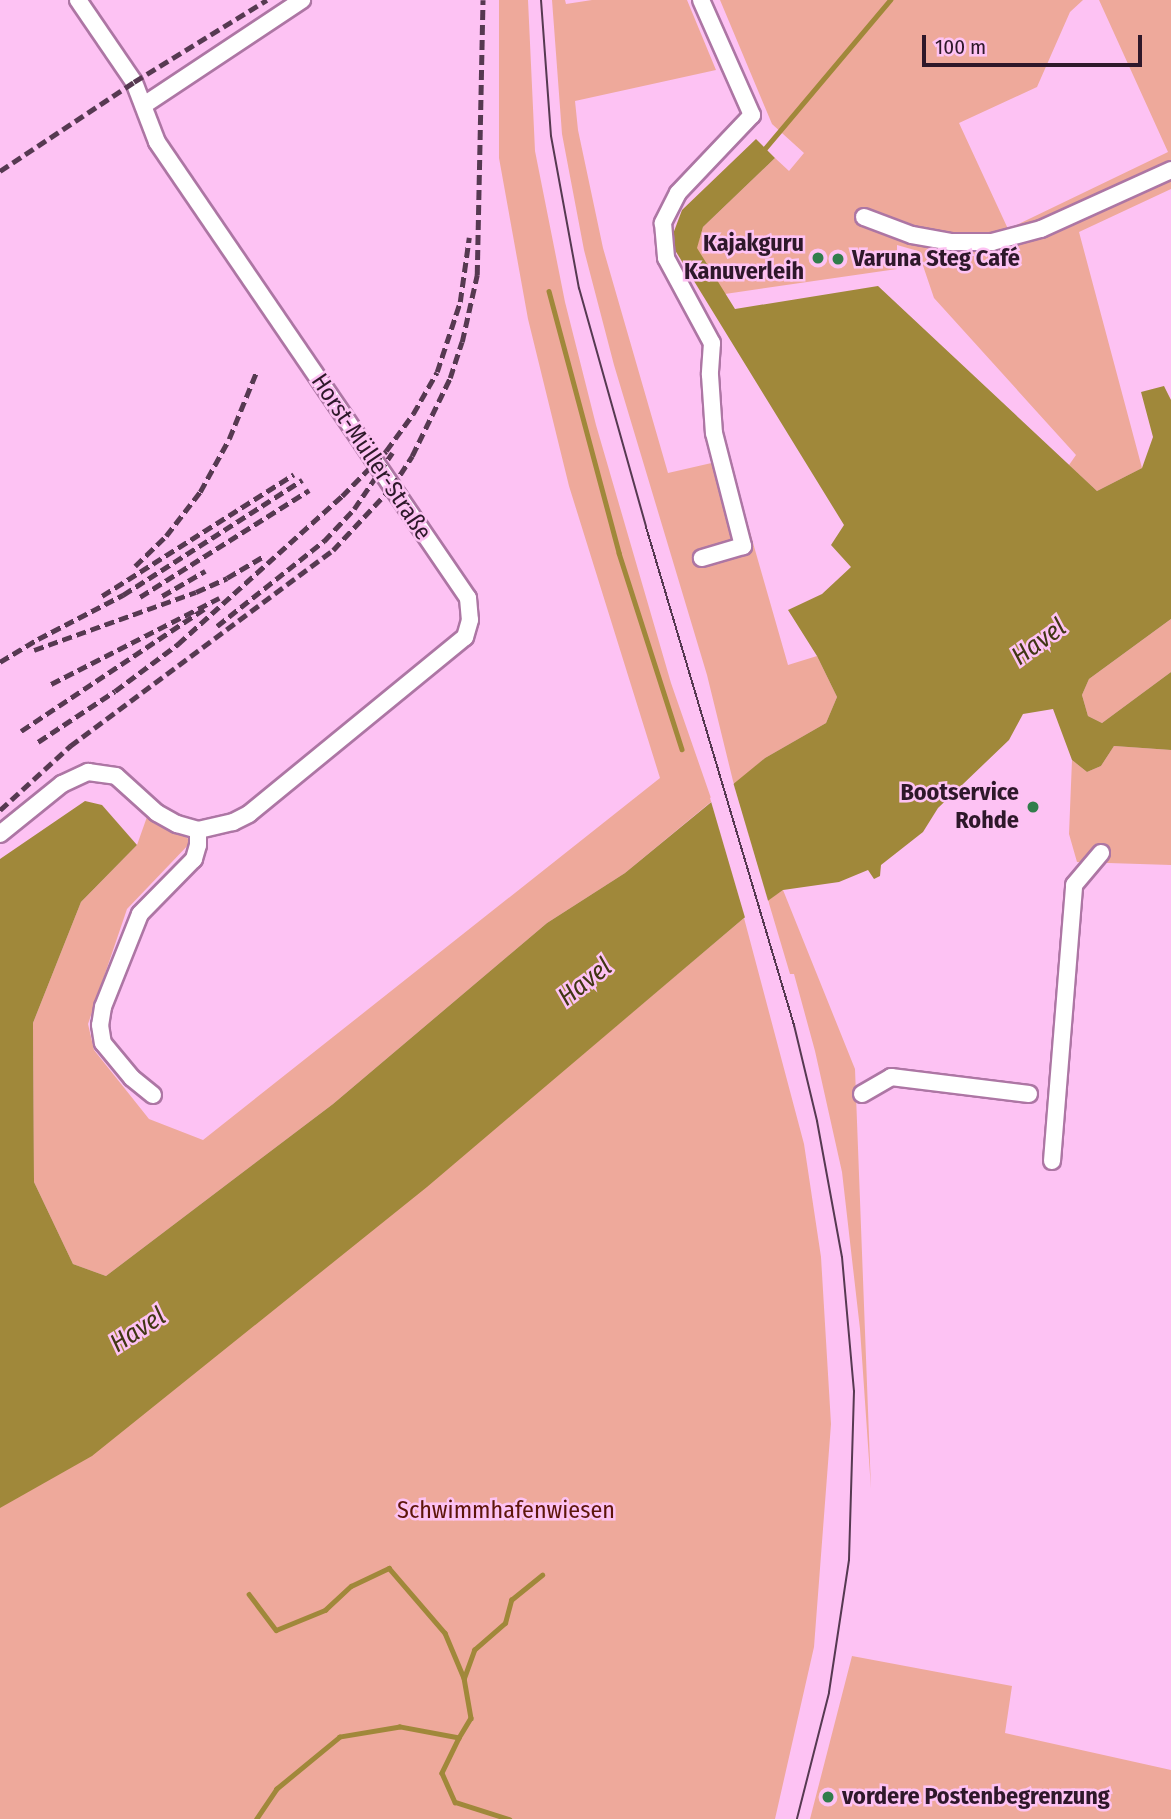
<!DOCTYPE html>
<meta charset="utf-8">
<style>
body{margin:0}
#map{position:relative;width:1171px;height:1819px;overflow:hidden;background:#fdc2f3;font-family:"Fira Sans Condensed",sans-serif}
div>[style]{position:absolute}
.green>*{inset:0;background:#eea99b}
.water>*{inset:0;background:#a0883a}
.pier>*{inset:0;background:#fdc2f3}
.stream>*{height:4.5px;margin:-2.25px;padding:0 2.25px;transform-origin:2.25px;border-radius:2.25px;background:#a0883a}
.roads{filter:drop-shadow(2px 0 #ad76a4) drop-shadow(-2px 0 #ad76a4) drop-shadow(0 2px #ad76a4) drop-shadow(0 -2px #ad76a4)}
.minor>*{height:16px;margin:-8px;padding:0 8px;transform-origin:8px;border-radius:8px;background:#fff}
.tram>*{height:2px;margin:-1px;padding:0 1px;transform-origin:1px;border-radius:1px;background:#563951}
.rail>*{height:4.5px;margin-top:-2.25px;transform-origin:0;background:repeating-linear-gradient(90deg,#563951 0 10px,transparent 0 15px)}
.dots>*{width:19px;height:19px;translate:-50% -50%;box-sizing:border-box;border:4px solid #fdc2f3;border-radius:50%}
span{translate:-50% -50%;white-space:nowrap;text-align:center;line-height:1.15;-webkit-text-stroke:5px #fdc2f3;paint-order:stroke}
.poi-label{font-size:24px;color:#2e182a;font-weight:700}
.right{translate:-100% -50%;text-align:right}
.left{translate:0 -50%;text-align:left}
.street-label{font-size:24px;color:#2e182a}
.park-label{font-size:24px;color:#5d160a}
.water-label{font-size:26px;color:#403613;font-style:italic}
.scale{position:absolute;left:922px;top:35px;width:220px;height:32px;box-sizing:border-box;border:4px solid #2e182a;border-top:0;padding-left:9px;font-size:21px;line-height:24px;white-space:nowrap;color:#2e182a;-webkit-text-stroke:5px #fdc2f3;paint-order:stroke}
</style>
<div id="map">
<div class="green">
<div style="clip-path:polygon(499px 0,528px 0,535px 151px,565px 302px,596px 425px,671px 683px,712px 801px,625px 873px,547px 923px,333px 1104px,106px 1276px,73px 1264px,34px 1182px,33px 1023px,81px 902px,137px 845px,148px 814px,192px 841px,127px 909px,88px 1024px,94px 1050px,149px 1119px,203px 1140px,660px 778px,569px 486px,528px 319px,499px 158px)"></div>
<div style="clip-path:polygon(552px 0,565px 0,566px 4px,592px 0,687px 0,716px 70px,575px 101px,578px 130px,603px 248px,668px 473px,729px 459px,788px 665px,817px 656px,837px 697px,826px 723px,765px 758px,734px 785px,707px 675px,614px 365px,584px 250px,562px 134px)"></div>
<div style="clip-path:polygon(720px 0,1083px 0,1070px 12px,1037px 87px,959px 123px,1008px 229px,1168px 152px,1099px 0,1171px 0,1171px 189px,1079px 232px,1142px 468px,1097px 491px,1069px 465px,1076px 455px,934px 298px,918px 251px,897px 245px,897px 269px,725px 294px,696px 249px,703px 227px,775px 158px,789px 171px,804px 153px,772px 124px)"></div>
<div style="clip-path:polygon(1171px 619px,1171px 672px,1102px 723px,1088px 716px,1082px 695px,1089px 679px)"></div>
<div style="clip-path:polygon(1114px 746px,1171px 750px,1171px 865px,1077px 862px,1069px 834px,1072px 760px,1087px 772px,1101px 766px)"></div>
<div style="clip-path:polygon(783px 890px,855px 1069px,871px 1489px,860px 1329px,842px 1172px,815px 1051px,794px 974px,790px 974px,768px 900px)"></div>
<div style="clip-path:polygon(744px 918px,804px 1144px,821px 1257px,831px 1424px,814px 1647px,775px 1819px,0 1819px,0 1498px,558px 1075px)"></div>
<div style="clip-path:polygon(852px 1656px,1012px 1686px,1005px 1733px,1171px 1770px,1171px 1819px,810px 1819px)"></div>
</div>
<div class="water">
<div style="clip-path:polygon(756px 139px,775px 158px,703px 227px,697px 248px,735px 309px,878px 286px,1097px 491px,1142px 468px,1153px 437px,1141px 392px,1164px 386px,1171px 400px,1171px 619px,1089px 679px,1082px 695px,1088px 716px,1102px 723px,1171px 672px,1171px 750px,1114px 746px,1101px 766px,1087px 772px,1072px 760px,1053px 709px,1023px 714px,1009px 740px,938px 808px,923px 832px,881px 865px,880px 876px,874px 879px,868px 870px,839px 882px,783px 890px,744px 918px,427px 1187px,92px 1456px,0 1508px,0 859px,85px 801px,102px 805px,137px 845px,81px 902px,33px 1023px,34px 1182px,73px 1264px,106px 1276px,333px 1104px,547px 923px,625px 873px,765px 758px,826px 723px,837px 697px,817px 656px,788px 610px,822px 594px,851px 567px,831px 545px,844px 525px,670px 242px,682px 210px)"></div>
</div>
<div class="pier">
<div style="clip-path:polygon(733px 782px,769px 904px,746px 921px,710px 798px)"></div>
</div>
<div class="stream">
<div style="left:762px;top:152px;width:199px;rotate:-49.9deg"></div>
<div style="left:549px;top:291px;width:271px;rotate:75deg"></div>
<div style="left:619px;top:553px;width:206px;rotate:72.2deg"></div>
<div style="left:249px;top:1594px;width:45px;rotate:53.1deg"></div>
<div style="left:276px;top:1630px;width:53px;rotate:-22.2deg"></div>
<div style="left:325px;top:1610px;width:35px;rotate:-43deg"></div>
<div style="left:351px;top:1586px;width:42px;rotate:-25.3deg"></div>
<div style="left:389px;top:1568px;width:86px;rotate:49.3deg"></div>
<div style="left:445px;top:1633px;width:49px;rotate:67.1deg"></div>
<div style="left:464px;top:1678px;width:41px;rotate:80.1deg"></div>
<div style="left:471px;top:1718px;width:23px;rotate:121deg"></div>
<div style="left:459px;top:1738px;width:60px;rotate:-169.4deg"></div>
<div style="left:400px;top:1727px;width:61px;rotate:170.5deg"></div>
<div style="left:340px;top:1737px;width:82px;rotate:140.5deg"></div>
<div style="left:277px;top:1789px;width:36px;rotate:124deg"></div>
<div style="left:464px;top:1678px;width:30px;rotate:-70deg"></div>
<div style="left:474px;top:1650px;width:41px;rotate:-41.1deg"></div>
<div style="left:505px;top:1623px;width:24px;rotate:-75deg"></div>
<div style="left:511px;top:1600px;width:40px;rotate:-39deg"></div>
<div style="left:459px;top:1738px;width:39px;rotate:116deg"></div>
<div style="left:442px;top:1773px;width:32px;rotate:66deg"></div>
<div style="left:455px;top:1802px;width:57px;rotate:17.5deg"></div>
</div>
<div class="roads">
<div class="minor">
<div style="left:78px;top:0;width:99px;rotate:55.7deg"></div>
<div style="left:134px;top:82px;width:64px;rotate:69deg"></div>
<div style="left:157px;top:142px;width:552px;rotate:55.71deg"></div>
<div style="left:468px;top:598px;width:22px;rotate:85deg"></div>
<div style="left:470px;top:620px;width:18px;rotate:106deg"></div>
<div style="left:465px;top:637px;width:279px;rotate:140.7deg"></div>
<div style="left:249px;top:814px;width:18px;rotate:153deg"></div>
<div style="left:233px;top:822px;width:36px;rotate:167deg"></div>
<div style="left:198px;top:830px;width:15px;rotate:90deg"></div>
<div style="left:198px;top:845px;width:15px;rotate:106deg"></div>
<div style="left:194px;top:859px;width:77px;rotate:134.5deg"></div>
<div style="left:140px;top:914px;width:100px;rotate:111.7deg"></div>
<div style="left:103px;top:1007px;width:18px;rotate:99deg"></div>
<div style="left:100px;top:1025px;width:18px;rotate:81deg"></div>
<div style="left:103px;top:1043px;width:45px;rotate:50.4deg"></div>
<div style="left:132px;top:1078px;width:27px;rotate:39deg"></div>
<div style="left:701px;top:0;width:126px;rotate:66.1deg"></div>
<div style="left:752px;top:115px;width:108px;rotate:133.5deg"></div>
<div style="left:678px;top:193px;width:34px;rotate:117deg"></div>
<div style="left:663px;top:223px;width:35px;rotate:85deg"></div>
<div style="left:666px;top:258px;width:97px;rotate:61.6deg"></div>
<div style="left:712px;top:343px;width:32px;rotate:94deg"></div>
<div style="left:710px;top:375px;width:58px;rotate:86.1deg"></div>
<div style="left:714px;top:433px;width:117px;rotate:75.6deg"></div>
<div style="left:743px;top:546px;width:43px;rotate:163.7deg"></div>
<div style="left:144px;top:105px;width:190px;rotate:-33.6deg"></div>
<div style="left:864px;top:217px;width:51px;rotate:20.6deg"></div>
<div style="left:912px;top:235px;width:39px;rotate:10deg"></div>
<div style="left:950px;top:242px;width:42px"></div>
<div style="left:992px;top:242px;width:51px;rotate:-14.9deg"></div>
<div style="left:1041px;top:229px;width:143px;rotate:-24.4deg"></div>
<div style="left:0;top:834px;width:80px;rotate:-38.9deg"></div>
<div style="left:62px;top:784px;width:29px;rotate:-25deg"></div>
<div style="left:88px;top:772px;width:28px;rotate:8deg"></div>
<div style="left:116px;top:776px;width:55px;rotate:42.1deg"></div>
<div style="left:157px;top:813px;width:23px;rotate:29deg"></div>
<div style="left:177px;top:824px;width:22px;rotate:16deg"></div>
<div style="left:862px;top:1094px;width:34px;rotate:-30deg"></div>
<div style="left:891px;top:1077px;width:139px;rotate:7deg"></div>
<div style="left:1052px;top:1161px;width:277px;rotate:-85.4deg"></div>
<div style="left:1074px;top:885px;width:42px;rotate:-49.8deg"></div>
</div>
</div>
<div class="tram">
<div style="left:541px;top:0;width:136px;rotate:85.8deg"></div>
<div style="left:551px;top:136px;width:155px;rotate:79.6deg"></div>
<div style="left:579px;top:288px;width:248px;rotate:74.3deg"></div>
<div style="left:646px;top:527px;width:520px;rotate:73.45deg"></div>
<div style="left:794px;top:1025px;width:99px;rotate:76.5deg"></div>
<div style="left:817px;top:1121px;width:138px;rotate:79.6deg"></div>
<div style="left:842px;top:1257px;width:135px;rotate:84.9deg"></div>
<div style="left:854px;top:1391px;width:169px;rotate:91.7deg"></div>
<div style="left:849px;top:1560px;width:134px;rotate:98.6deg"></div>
<div style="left:829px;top:1693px;width:130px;rotate:104.3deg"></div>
</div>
<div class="rail">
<div style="left:0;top:171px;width:161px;rotate:-33.6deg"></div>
<div style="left:134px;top:82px;width:156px;rotate:-31.7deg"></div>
<div style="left:135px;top:566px;width:43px;rotate:-44.1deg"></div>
<div style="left:166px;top:536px;width:56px;rotate:-52.3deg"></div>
<div style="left:200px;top:492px;width:60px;rotate:-61.3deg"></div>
<div style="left:229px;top:439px;width:71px;rotate:-67.8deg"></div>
<div style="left:102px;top:596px;width:227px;rotate:-32.4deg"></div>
<div style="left:162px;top:596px;width:50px;rotate:-30.2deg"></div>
<div style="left:140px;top:597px;width:200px;rotate:-32.3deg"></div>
<div style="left:217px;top:626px;width:137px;rotate:-38.5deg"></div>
<div style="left:324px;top:541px;width:44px;rotate:-46.8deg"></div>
<div style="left:354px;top:509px;width:68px;rotate:-55.8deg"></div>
<div style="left:34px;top:650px;width:172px;rotate:-19.7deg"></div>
<div style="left:196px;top:592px;width:34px;rotate:-24deg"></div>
<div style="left:227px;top:578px;width:43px;rotate:-30.7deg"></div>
<div style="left:0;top:662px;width:44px;rotate:-31.2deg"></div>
<div style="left:38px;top:639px;width:96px;rotate:-27.4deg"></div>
<div style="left:123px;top:595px;width:213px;rotate:-32.7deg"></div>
<div style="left:51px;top:684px;width:189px;rotate:-27.1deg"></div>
<div style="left:21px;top:731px;width:220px;rotate:-33.7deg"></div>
<div style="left:38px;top:742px;width:92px;rotate:-33.5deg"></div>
<div style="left:115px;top:691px;width:79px;rotate:-36.7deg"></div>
<div style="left:178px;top:644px;width:221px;rotate:-42.1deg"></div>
<div style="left:342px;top:496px;width:63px;rotate:-45.6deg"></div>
<div style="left:386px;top:451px;width:46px;rotate:-53.9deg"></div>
<div style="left:413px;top:414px;width:48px;rotate:-60.3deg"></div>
<div style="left:437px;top:372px;width:74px;rotate:-71.8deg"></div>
<div style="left:460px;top:302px;width:65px;rotate:-82deg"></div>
<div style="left:0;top:810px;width:95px;rotate:-42.4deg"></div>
<div style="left:70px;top:746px;width:328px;rotate:-36.7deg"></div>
<div style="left:333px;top:550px;width:86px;rotate:-46.9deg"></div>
<div style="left:392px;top:487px;width:37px;rotate:-57deg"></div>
<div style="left:412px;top:456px;width:87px;rotate:-64deg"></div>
<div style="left:450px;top:378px;width:38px;rotate:-72deg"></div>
<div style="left:462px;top:342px;width:69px;rotate:-77.4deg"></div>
<div style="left:477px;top:275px;width:275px;rotate:-88.8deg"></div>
</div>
<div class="dots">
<div style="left:818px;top:258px;background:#317d4b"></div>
<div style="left:838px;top:259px;background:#317d4b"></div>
<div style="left:1033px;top:807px;background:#317d4b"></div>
<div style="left:828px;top:1797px;background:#317d4b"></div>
</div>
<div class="poi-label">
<span class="right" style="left:804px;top:258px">Kajakguru<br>Kanuverleih</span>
<span class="left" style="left:852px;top:259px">Varuna Steg Café</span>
<span class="right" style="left:1019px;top:807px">Bootservice<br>Rohde</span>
<span class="left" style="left:842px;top:1797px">vordere Postenbegrenzung</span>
</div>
<div class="street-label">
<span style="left:371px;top:457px;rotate:56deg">Horst-Müller-Straße</span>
</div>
<div class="park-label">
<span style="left:506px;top:1511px">Schwimmhafenwiesen</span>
</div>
<div class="water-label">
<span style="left:1039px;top:642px;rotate:-36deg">Havel</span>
<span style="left:585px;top:982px;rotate:-38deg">Havel</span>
<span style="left:138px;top:1330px;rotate:-33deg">Havel</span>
</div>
<div class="scale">100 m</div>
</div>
